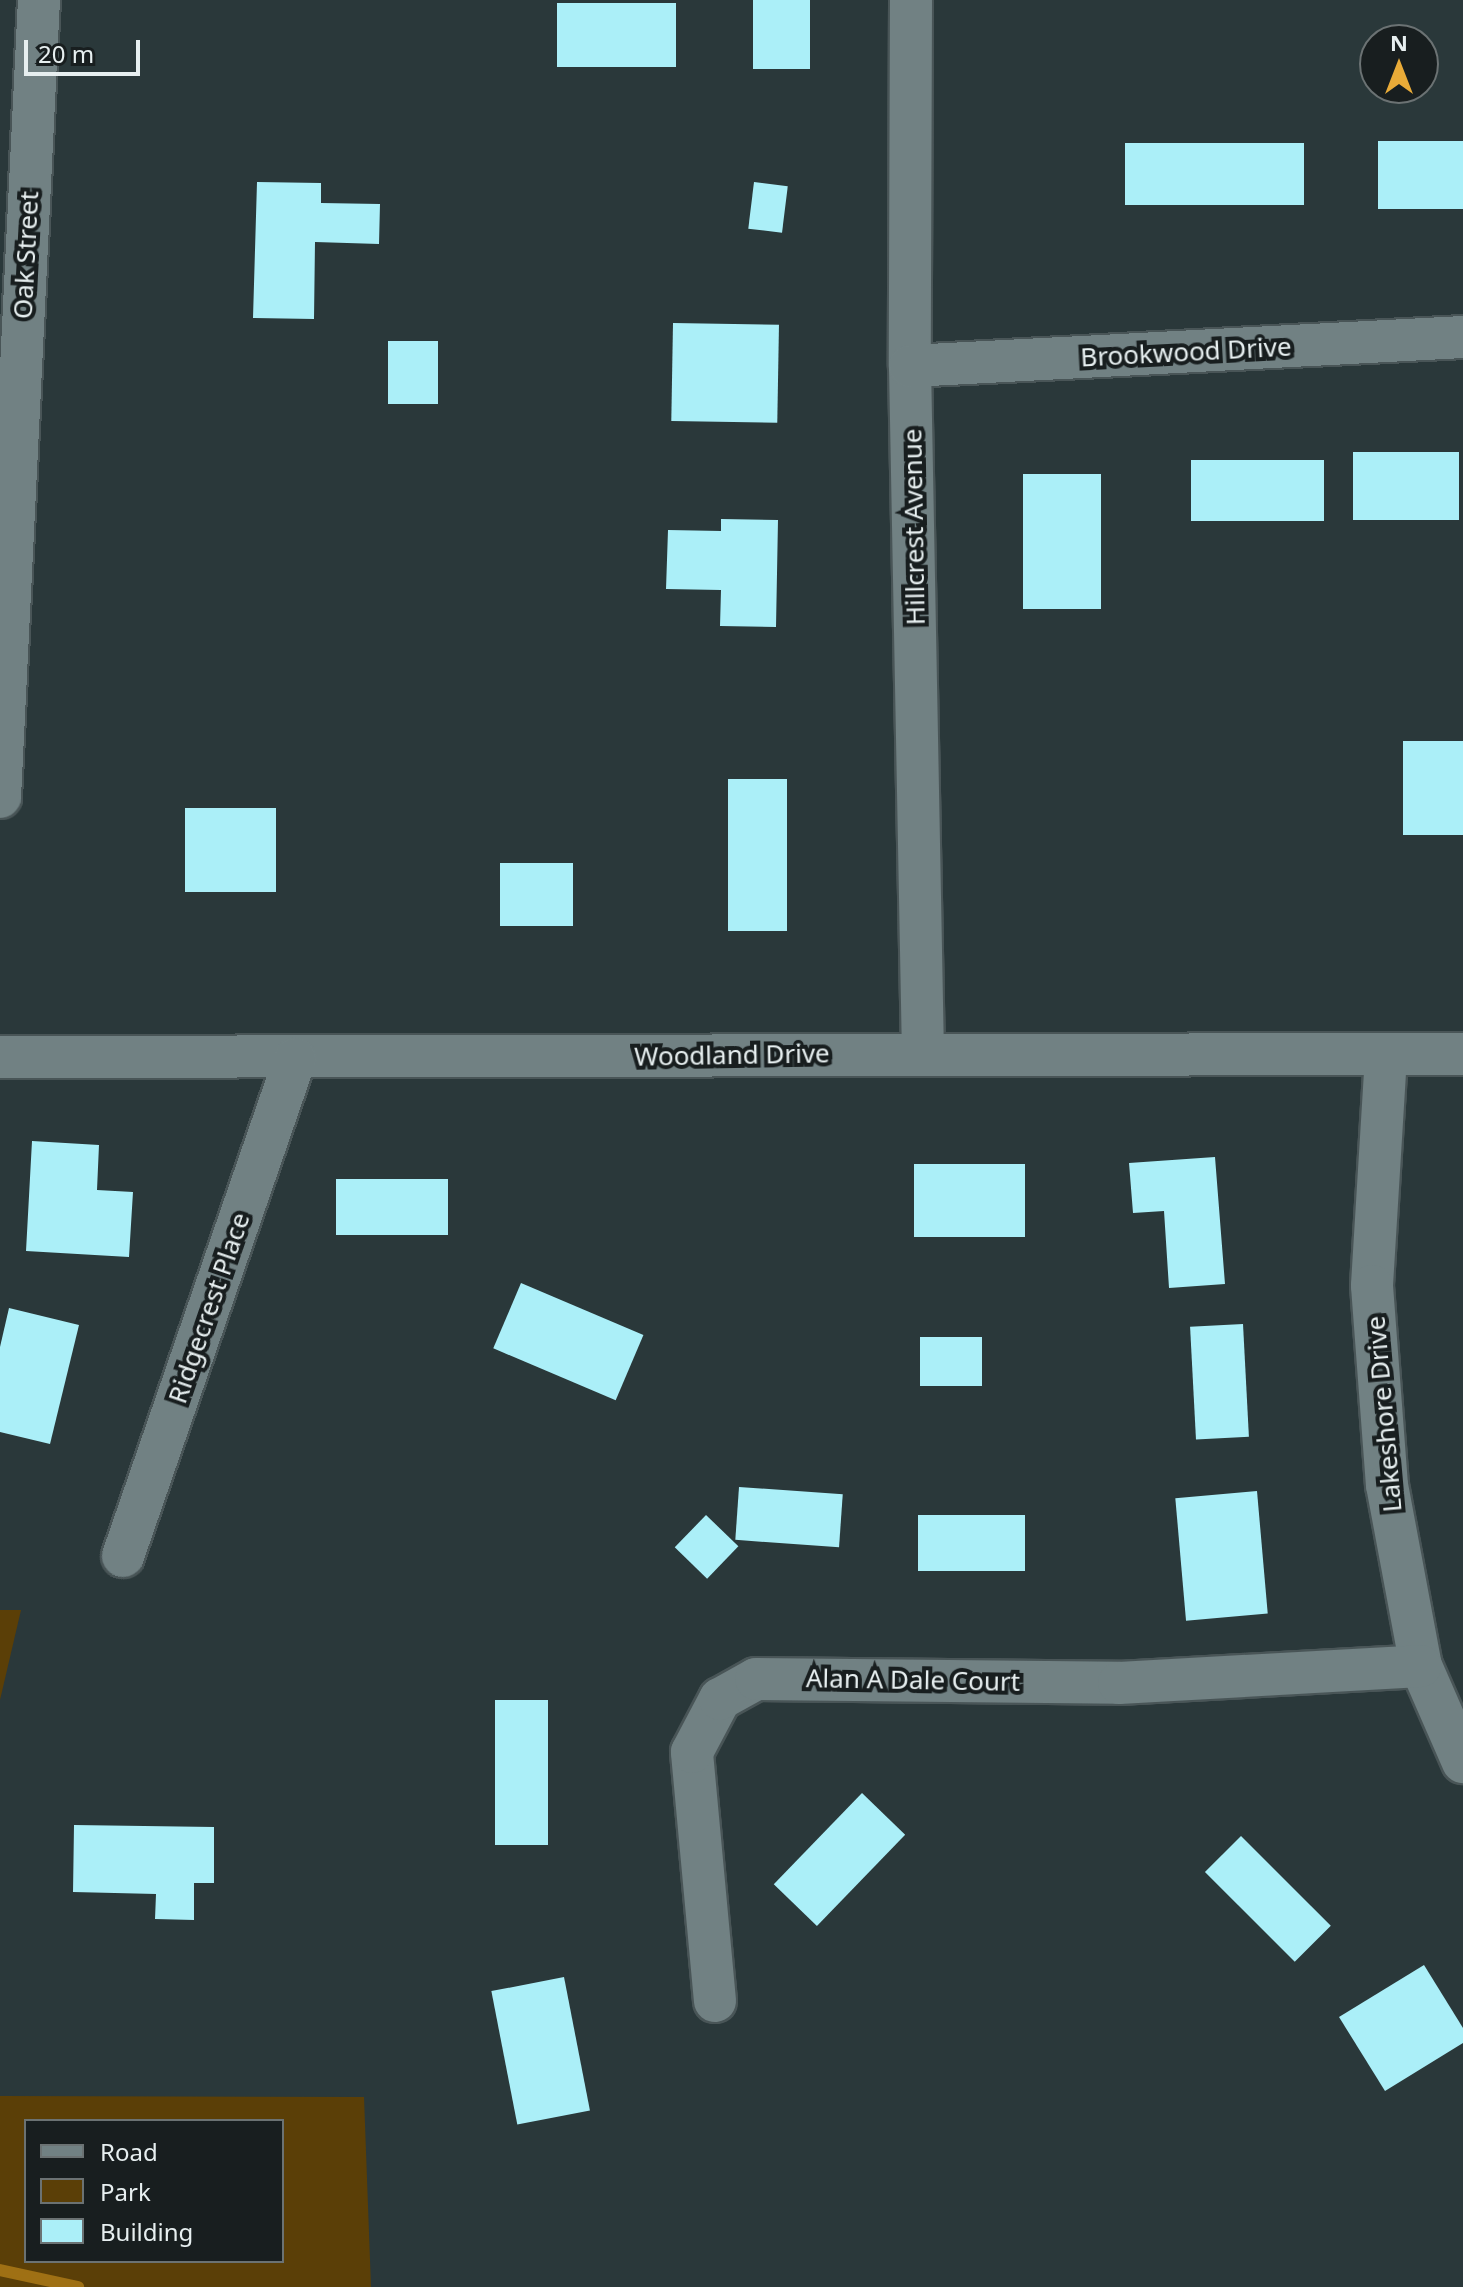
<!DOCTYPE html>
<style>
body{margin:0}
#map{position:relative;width:1463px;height:2287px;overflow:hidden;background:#2a383a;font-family:"Noto Sans",sans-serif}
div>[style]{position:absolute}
.green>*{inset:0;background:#5b3f07}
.stream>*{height:12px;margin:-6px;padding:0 6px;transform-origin:6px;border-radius:6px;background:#9f7014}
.building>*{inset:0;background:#abeff8;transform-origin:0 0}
.roads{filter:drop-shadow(2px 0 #495557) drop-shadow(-2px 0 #495557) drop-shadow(0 2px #495557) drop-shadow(0 -2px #495557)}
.street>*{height:42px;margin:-21px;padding:0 21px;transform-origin:21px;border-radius:21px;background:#718183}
span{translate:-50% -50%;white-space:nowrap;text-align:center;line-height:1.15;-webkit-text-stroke:8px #181e1f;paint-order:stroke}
.street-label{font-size:26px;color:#e7eff0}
.legend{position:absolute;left:24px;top:2119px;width:260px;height:144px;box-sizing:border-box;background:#181e1f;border:2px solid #6b7273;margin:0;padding:10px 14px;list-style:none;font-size:24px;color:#e7eff0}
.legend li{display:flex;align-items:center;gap:16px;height:40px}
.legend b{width:40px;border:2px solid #6b7273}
.north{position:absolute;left:1359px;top:24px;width:80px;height:80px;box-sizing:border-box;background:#181e1f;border:2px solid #6b7273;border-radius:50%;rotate:0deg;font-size:22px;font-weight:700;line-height:32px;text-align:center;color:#e7eff0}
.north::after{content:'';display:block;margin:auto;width:28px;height:36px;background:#e9ab38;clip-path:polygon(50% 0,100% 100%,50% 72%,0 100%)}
.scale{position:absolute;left:24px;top:40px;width:116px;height:36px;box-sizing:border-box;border:4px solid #e7eff0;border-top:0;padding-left:10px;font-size:24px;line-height:28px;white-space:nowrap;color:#e7eff0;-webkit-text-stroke:6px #181e1f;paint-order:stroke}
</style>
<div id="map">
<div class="green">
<div style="clip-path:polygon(0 1610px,21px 1610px,0 1700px)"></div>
<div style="clip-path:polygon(evenodd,0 2096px,364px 2097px,371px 2287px,0 2287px,0 2096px,282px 2121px,282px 2261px,26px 2261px,26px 2121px,282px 2121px)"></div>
</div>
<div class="stream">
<div style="left:0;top:2270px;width:80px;rotate:12.3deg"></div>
</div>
<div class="building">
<div style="left:753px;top:0;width:57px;height:69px"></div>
<div style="left:557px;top:3px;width:119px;height:64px"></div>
<div style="left:1378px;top:141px;width:85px;height:68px"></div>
<div style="left:1125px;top:143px;width:179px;height:62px"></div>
<div style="clip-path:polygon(257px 182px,321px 183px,321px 203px,380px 204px,379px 244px,315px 242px,314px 319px,253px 318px)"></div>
<div style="left:754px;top:182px;width:34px;height:47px;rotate:7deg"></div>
<div style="left:673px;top:323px;width:106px;height:98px;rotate:1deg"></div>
<div style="left:388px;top:341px;width:50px;height:63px"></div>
<div style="left:1353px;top:452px;width:106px;height:68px"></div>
<div style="left:1191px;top:460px;width:133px;height:61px"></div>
<div style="left:1023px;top:474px;width:78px;height:135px"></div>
<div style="clip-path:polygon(721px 519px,778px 520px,776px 627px,720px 626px,721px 590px,666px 589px,668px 530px,721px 531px)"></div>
<div style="left:1403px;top:741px;width:60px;height:94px"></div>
<div style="left:728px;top:779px;width:59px;height:152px"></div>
<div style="left:185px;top:808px;width:91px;height:84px"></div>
<div style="left:500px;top:863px;width:73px;height:63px"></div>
<div style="clip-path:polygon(32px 1141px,99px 1145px,97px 1190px,133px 1192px,129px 1257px,26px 1251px)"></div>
<div style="clip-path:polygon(1215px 1157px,1225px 1284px,1169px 1288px,1164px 1211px,1133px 1213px,1129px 1163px)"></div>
<div style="left:914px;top:1164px;width:111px;height:73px"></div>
<div style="left:336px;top:1179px;width:112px;height:56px"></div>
<div style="left:521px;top:1283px;width:133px;height:71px;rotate:23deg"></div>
<div style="clip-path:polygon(9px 1308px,79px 1325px,50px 1444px,0 1432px,0 1347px)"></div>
<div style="left:1243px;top:1324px;width:113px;height:53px;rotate:87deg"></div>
<div style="left:920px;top:1337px;width:62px;height:49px"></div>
<div style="left:739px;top:1487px;width:104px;height:53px;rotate:4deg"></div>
<div style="left:1257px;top:1491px;width:123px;height:82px;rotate:85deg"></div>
<div style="left:706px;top:1515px;width:45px;height:45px;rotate:44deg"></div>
<div style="left:918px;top:1515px;width:107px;height:56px"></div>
<div style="left:495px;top:1700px;width:53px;height:145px"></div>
<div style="left:862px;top:1793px;width:60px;height:127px;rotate:44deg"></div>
<div style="clip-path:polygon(74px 1825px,214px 1827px,214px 1883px,194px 1883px,194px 1920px,155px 1919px,156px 1894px,73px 1892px)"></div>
<div style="left:1241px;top:1836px;width:127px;height:51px;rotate:45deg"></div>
<div style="clip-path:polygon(1424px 1965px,1463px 2028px,1463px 2043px,1385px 2091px,1339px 2017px)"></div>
<div style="left:564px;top:1977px;width:136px;height:74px;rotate:79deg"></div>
</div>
<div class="roads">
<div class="street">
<div style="left:911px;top:0;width:366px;rotate:90.2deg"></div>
<div style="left:910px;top:366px;width:687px;rotate:88.92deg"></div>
<div style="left:910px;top:366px;width:554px;rotate:-3deg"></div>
<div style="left:0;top:797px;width:798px;rotate:-87.2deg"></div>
<div style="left:1386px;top:1056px;width:230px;rotate:93.5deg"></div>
<div style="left:1372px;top:1286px;width:200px;rotate:85.7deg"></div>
<div style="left:1387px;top:1485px;width:184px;rotate:79.4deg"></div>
<div style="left:1421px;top:1666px;width:105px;rotate:66.4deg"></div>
<div style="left:0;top:1057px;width:1463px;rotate:-0.12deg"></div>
<div style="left:123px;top:1556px;width:526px;rotate:-70.91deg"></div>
<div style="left:715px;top:2001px;width:250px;rotate:-95.3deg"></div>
<div style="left:692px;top:1752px;width:60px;rotate:-62.2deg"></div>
<div style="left:720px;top:1699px;width:41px;rotate:-29.1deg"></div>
<div style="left:756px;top:1679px;width:363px;rotate:0.6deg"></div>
<div style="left:1119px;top:1683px;width:302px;rotate:-3.2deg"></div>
</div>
</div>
<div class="street-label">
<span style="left:26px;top:255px;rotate:-87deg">Oak Street</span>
<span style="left:1186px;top:352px;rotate:-3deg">Brookwood Drive</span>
<span style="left:914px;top:527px;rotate:-91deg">Hillcrest Avenue</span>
<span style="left:732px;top:1055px;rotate:-1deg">Woodland Drive</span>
<span style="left:209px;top:1308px;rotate:-71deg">Ridgecrest Place</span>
<span style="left:1384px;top:1414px;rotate:-95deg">Lakeshore Drive</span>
<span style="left:913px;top:1680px;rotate:1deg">Alan A Dale Court</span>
</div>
<ul class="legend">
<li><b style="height:10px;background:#718183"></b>Road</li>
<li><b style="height:22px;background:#5b3f07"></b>Park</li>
<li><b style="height:22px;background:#abeff8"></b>Building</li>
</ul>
<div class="north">N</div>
<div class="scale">20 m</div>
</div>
